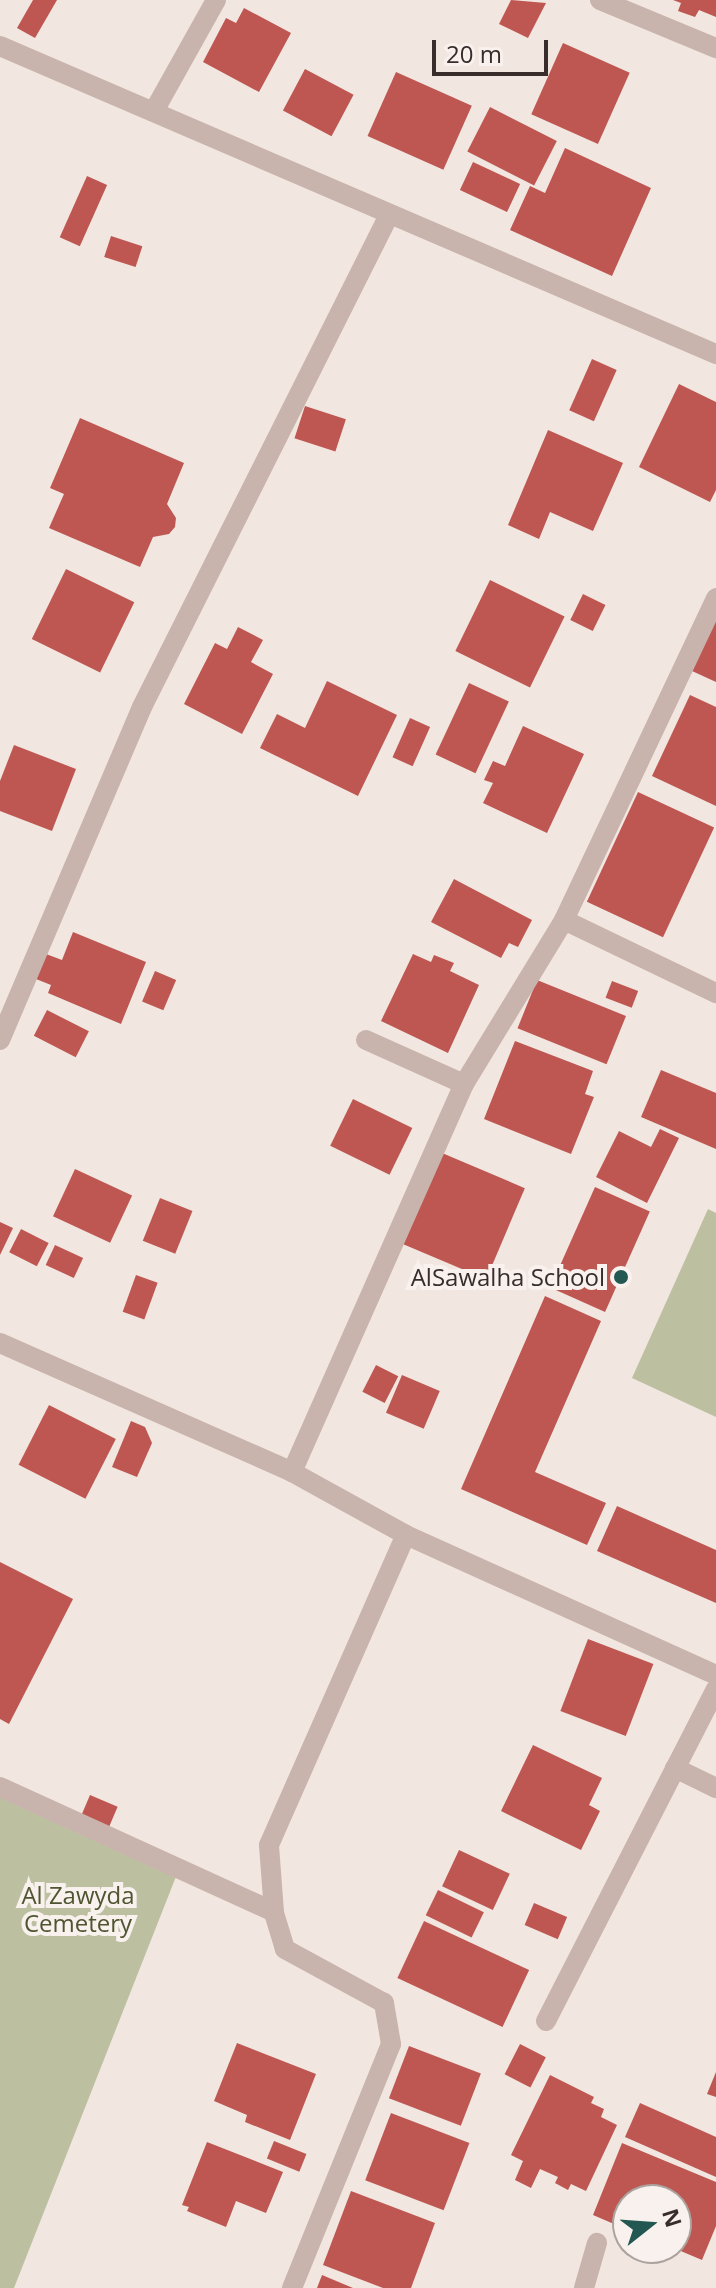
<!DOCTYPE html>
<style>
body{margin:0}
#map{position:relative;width:716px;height:2288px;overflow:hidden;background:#f2e6e0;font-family:"Open Sans",sans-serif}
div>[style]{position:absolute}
.green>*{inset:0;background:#bcc0a1}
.building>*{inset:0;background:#be5752;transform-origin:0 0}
.street>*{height:20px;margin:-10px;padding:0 10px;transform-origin:10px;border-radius:10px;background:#c9b4ad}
.dots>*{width:22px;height:22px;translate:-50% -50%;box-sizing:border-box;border:4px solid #f9f1ed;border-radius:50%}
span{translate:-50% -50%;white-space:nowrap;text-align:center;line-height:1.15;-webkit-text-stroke:8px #f9f1ed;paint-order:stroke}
.poi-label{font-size:24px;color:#382d2b}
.right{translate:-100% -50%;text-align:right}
.park-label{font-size:24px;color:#4f5530}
.north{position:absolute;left:612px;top:2184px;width:80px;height:80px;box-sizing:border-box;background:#f9f1ed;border:2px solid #aca39f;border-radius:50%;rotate:73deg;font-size:22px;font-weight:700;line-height:32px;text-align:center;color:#382d2b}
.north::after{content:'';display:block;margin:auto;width:28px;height:36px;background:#235751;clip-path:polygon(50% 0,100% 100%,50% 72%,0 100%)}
.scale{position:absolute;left:432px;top:40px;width:116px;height:36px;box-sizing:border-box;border:4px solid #382d2b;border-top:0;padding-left:10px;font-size:24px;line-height:28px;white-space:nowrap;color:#382d2b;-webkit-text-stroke:6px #f9f1ed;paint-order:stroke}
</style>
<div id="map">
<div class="green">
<div style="clip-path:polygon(708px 1209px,716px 1213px,716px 1417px,632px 1378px)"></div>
<div style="clip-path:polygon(0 1787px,179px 1869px,14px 2288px,0 2288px)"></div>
</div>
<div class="building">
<div style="clip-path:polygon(33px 0,57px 0,35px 38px,17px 28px)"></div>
<div style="clip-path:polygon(511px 0,546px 3px,528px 38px,499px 24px)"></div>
<div style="clip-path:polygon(673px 0,716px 0,716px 17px,699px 10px,695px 17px,678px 11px,681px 3px)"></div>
<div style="clip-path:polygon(244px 8px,291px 33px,259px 92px,203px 62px,226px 18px,236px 23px)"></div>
<div style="left:563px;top:43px;width:73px;height:78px;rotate:24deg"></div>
<div style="left:305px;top:69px;width:55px;height:47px;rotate:28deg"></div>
<div style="left:396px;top:72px;width:83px;height:70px;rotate:24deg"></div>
<div style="left:490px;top:107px;width:75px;height:50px;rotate:27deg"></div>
<div style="clip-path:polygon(565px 148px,651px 188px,612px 276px,510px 230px,530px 186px,545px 193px)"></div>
<div style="left:473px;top:162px;width:52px;height:31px;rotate:25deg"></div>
<div style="left:87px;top:176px;width:22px;height:67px;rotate:24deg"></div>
<div style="left:111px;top:236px;width:33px;height:22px;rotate:18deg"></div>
<div style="left:592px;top:359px;width:27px;height:56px;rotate:24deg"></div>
<div style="clip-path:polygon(679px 384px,716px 402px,716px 490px,710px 502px,639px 467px)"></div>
<div style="left:305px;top:406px;width:43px;height:34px;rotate:18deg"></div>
<div style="clip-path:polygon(80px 418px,184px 463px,167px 504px,176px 518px,175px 527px,169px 534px,153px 537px,140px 567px,49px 528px,64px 494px,50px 488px)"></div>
<div style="clip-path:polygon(548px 430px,623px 463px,593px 531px,550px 512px,539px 539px,508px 525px)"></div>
<div style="left:66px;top:569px;width:76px;height:78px;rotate:26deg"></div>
<div style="left:490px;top:580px;width:83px;height:79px;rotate:26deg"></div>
<div style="left:583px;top:594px;width:25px;height:29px;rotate:26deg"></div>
<div style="clip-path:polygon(716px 619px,716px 682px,692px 671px)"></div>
<div style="clip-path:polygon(238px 627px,263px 640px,251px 662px,273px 674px,242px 734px,184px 704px,215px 643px,227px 649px)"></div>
<div style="clip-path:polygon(327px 681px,397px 715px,358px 796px,260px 748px,277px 714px,305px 728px)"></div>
<div style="left:469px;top:683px;width:44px;height:79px;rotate:25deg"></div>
<div style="clip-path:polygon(690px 695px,716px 707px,716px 806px,652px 776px)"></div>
<div style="left:410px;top:718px;width:22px;height:43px;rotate:24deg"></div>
<div style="clip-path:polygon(523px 726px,584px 754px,547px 833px,483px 803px,493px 783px,484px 780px,493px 761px,505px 766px)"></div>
<div style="clip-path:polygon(14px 745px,76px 769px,52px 831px,0 811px,0 781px)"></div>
<div style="left:638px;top:792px;width:84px;height:121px;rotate:25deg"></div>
<div style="clip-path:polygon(454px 879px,532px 920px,518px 947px,509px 943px,501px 958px,431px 922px)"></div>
<div style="clip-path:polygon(73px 932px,146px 962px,121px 1024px,48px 993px,51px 985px,36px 979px,46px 954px,62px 960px)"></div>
<div style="clip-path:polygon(413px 954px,431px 962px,434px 955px,454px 963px,450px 971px,479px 985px,448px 1053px,381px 1021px)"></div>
<div style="left:155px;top:971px;width:23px;height:33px;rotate:23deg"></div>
<div style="left:537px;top:980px;width:96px;height:52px;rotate:22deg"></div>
<div style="left:612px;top:981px;width:28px;height:18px;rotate:21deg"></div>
<div style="left:47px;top:1010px;width:47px;height:29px;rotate:27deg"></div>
<div style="clip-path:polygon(515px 1041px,593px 1071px,585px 1094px,594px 1097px,571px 1154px,484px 1119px)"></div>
<div style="clip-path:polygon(661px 1070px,716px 1093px,716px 1149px,641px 1117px)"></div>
<div style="left:353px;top:1099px;width:66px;height:52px;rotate:26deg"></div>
<div style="clip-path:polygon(660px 1129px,679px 1138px,647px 1203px,596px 1177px,619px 1131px,651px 1147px)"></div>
<div style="left:442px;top:1153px;width:90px;height:99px;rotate:23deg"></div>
<div style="left:75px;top:1169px;width:63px;height:52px;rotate:25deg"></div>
<div style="left:595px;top:1187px;width:60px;height:110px;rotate:24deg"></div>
<div style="left:160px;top:1198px;width:35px;height:46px;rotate:22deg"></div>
<div style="clip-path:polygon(0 1222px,13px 1228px,0 1255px)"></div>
<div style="left:21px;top:1229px;width:31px;height:26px;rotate:27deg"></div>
<div style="left:55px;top:1245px;width:31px;height:22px;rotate:25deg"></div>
<div style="left:136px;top:1275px;width:23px;height:39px;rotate:20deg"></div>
<div style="clip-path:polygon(545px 1296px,601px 1321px,535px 1472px,606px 1503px,587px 1545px,461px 1489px)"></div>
<div style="left:376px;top:1365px;width:25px;height:30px;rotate:27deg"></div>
<div style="left:402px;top:1375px;width:41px;height:41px;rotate:23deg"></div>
<div style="left:49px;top:1405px;width:75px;height:67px;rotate:27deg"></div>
<div style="clip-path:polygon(131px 1421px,145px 1427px,152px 1443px,137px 1477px,112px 1467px)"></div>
<div style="clip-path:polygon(617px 1506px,716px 1550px,716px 1603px,597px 1551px)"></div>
<div style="clip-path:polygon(0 1562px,73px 1599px,9px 1724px,0 1719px)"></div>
<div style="left:588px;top:1639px;width:70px;height:77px;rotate:21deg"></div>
<div style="clip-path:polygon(533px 1745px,602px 1778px,589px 1805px,600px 1811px,581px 1850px,501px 1811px)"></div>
<div style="left:90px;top:1795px;width:30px;height:22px;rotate:23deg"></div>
<div style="left:459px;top:1850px;width:56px;height:40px;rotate:25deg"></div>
<div style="left:438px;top:1890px;width:51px;height:28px;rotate:26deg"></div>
<div style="left:534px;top:1903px;width:36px;height:24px;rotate:23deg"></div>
<div style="left:424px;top:1921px;width:116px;height:63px;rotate:25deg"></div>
<div style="clip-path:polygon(237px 2043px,316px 2074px,290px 2140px,245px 2122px,247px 2115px,214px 2101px)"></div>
<div style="left:520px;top:2044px;width:29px;height:34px;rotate:27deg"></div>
<div style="left:409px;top:2046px;width:77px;height:56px;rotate:21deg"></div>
<div style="clip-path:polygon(716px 2072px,716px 2097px,707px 2094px)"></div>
<div style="clip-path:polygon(550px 2075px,594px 2097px,591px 2103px,604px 2109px,601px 2117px,617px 2125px,586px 2191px,571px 2184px,568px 2190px,555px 2183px,558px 2177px,540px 2169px,531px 2188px,515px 2180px,523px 2161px,511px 2155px)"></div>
<div style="clip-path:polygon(640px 2103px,716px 2137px,716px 2177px,625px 2137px)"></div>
<div style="left:391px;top:2113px;width:84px;height:72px;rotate:21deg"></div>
<div style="left:274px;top:2141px;width:35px;height:19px;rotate:22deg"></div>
<div style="clip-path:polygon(207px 2142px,283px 2172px,266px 2213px,236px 2201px,226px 2227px,187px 2211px,189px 2207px,182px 2205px)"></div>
<div style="clip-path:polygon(622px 2143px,716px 2182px,716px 2226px,702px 2260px,676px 2249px,676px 2200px,628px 2200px,628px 2230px,593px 2215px)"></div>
<div style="clip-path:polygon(351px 2191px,435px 2223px,411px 2288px,383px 2288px,323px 2265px)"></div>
<div style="clip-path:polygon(322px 2275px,353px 2288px,317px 2288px)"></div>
</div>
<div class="street">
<div style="left:600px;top:0;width:126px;rotate:22.5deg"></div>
<div style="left:0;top:46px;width:779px;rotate:23.28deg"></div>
<div style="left:154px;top:111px;width:127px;rotate:-60.8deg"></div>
<div style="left:564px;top:920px;width:169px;rotate:25.7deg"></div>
<div style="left:0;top:1040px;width:362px;rotate:-66.9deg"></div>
<div style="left:142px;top:707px;width:551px;rotate:-63.34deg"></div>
<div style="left:366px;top:1040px;width:107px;rotate:24.2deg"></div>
<div style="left:0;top:1343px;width:319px;rotate:23.8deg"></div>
<div style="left:292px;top:1472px;width:130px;rotate:28.9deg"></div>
<div style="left:406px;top:1535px;width:340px;rotate:24.3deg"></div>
<div style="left:292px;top:1472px;width:424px;rotate:-66.1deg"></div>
<div style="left:464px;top:1084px;width:192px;rotate:-58.6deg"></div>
<div style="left:564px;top:920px;width:356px;rotate:-64.7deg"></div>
<div style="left:675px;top:1768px;width:46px;rotate:26deg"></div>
<div style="left:0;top:1787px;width:301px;rotate:24.5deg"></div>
<div style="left:546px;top:2021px;width:373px;rotate:-62.9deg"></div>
<div style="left:292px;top:2288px;width:263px;rotate:-67.9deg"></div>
<div style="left:391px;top:2044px;width:42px;rotate:-99.7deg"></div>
<div style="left:384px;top:2003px;width:113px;rotate:-151.4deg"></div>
<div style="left:285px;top:1949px;width:39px;rotate:-107deg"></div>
<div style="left:274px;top:1912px;width:67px;rotate:-94.3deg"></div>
<div style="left:269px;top:1845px;width:339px;rotate:-66.2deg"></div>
<div style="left:584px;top:2288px;width:47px;rotate:-73.9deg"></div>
</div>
<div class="dots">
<div style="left:621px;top:1277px;background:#235751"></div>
</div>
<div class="poi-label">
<span class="right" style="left:605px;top:1277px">AlSawalha School</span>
</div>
<div class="park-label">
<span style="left:78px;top:1909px">Al Zawyda<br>Cemetery</span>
</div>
<div class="north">N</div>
<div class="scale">20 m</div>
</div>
